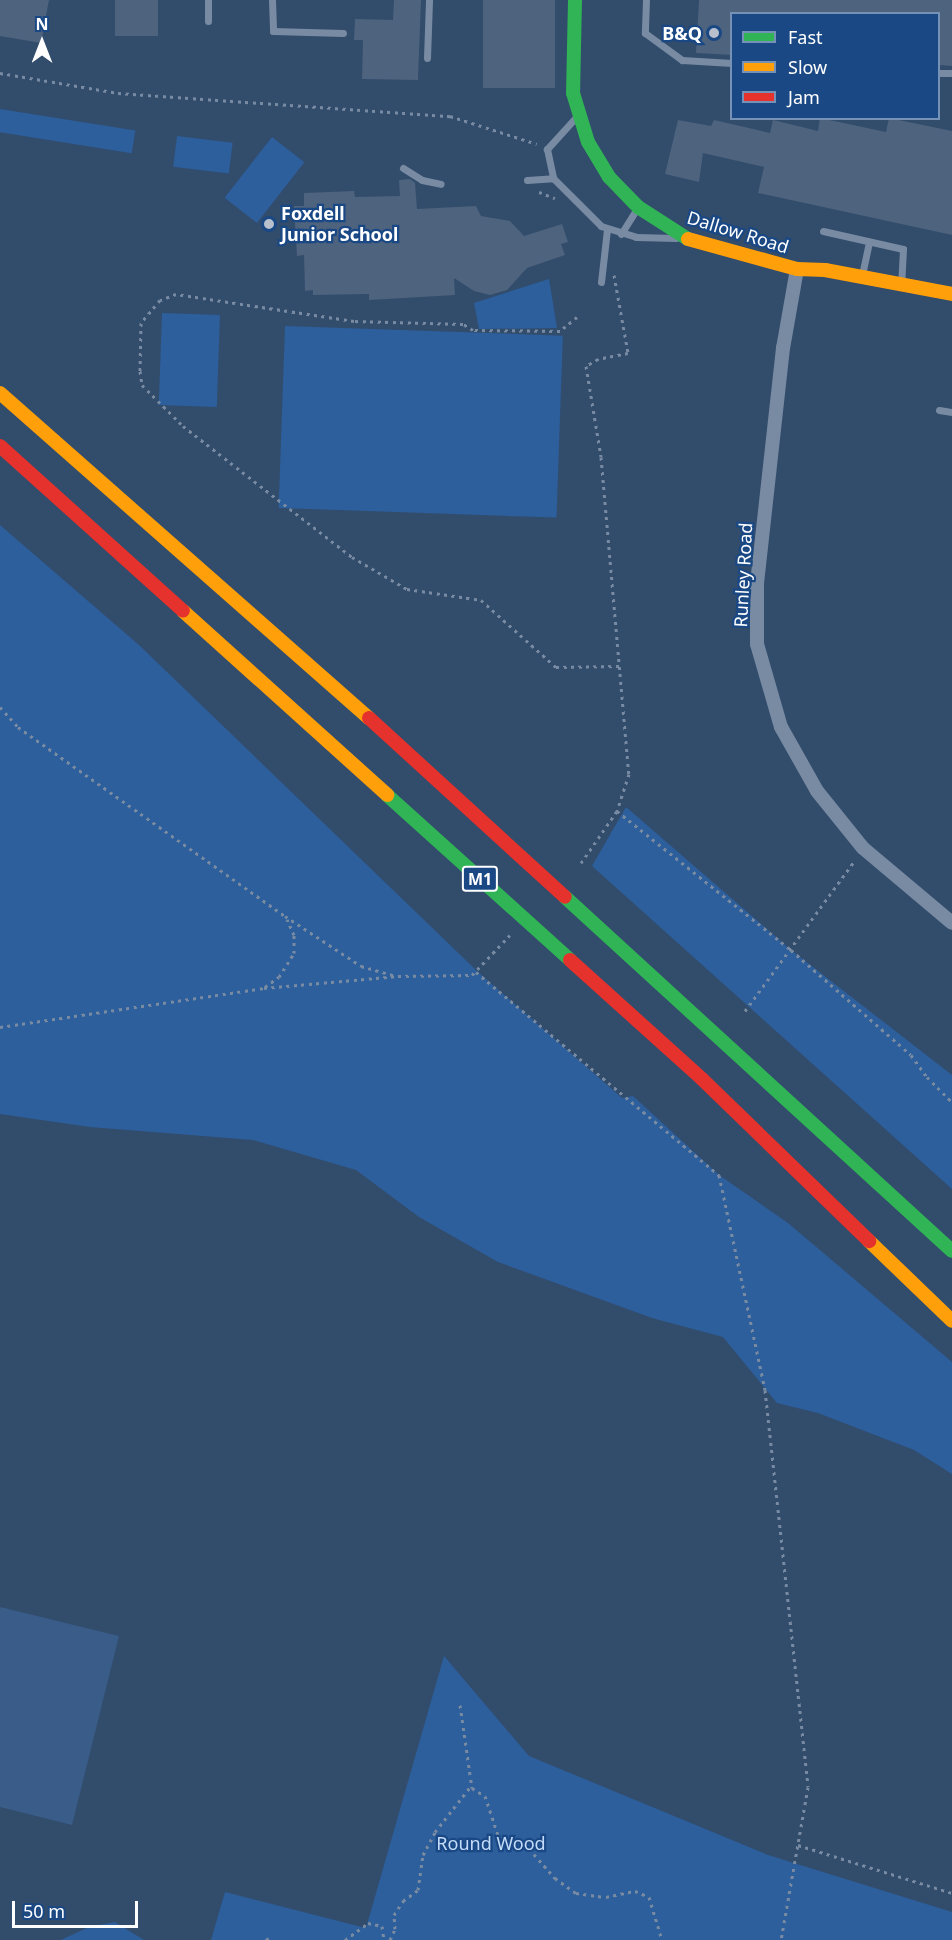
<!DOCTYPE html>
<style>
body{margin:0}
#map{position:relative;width:952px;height:1940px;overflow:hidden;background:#324c6c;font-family:"Noto Sans",sans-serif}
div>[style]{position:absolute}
.green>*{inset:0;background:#2d5f9c;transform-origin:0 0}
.water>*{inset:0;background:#3a5c88}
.building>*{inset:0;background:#4e637d;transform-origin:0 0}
.path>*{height:3px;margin-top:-1.5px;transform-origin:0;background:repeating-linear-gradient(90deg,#788ba2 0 3px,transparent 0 7.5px)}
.lane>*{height:7px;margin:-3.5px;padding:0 3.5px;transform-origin:3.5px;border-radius:3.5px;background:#788ba2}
.street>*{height:14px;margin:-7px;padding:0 7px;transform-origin:7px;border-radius:7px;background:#788ba2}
.fast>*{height:14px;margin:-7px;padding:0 7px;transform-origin:7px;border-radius:7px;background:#30b455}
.slow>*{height:14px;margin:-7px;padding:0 7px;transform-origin:7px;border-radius:7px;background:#ff9f0a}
.jam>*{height:14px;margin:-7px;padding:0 7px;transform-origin:7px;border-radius:7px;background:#e5322d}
.dots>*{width:16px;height:16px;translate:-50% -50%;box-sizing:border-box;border:3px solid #194885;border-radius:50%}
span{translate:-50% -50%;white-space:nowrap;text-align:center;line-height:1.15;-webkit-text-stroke:4.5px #194885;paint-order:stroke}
.shield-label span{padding:2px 4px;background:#194885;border:2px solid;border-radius:4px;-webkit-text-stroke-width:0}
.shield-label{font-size:16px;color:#fff;font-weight:700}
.poi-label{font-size:18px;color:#fff;font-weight:700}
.right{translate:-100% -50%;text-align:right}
.left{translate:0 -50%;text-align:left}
.street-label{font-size:18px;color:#fff}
.park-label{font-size:18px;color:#c4dcf9}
.legend{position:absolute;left:730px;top:12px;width:210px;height:108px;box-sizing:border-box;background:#194885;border:2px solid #7591b6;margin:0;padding:8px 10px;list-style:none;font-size:18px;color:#fff}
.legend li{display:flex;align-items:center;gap:12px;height:30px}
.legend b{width:30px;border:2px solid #7591b6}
.north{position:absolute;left:12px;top:12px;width:60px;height:60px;-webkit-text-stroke:4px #194885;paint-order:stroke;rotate:0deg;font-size:16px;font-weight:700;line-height:24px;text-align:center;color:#fff}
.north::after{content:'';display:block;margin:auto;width:21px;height:27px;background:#fff;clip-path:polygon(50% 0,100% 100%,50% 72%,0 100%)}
.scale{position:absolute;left:12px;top:1901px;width:126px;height:27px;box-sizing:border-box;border:3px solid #fff;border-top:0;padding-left:8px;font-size:18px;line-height:21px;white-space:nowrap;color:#fff;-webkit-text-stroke:4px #194885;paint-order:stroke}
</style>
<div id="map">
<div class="green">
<div style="left:0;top:109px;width:137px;height:23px;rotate:9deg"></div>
<div style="left:177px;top:136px;width:56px;height:31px;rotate:7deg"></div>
<div style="left:272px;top:137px;width:41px;height:77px;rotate:38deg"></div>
<div style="clip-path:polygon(549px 279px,557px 328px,479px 329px,474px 303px)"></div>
<div style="left:162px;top:313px;width:58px;height:92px;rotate:2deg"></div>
<div style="left:285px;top:326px;width:278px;height:182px;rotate:2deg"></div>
<div style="clip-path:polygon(0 525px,139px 645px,478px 972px,622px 1098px,633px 1096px,719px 1175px,788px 1223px,952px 1362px,952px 1474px,914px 1450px,818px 1413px,777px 1403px,723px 1337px,652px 1318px,498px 1262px,419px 1217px,356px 1170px,253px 1140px,90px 1127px,0 1114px)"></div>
<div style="clip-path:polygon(626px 807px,791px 950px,952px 1075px,952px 1189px,592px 866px)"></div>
<div style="clip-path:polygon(444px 1656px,529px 1756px,768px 1855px,952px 1912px,952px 1940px,211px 1940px,225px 1892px,366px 1928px)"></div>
<div style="clip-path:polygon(115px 1922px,144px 1940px,61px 1940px,89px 1927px)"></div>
</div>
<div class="water">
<div style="clip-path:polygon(0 1607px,119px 1636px,72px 1825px,0 1807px)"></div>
</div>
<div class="building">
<div style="clip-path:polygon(0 0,49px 0,41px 43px,0 36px)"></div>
<div style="left:115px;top:0;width:43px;height:36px"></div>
<div style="clip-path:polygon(394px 0,421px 0,418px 80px,362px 79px,363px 40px,354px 40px,355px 19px,393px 20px)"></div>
<div style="left:483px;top:0;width:72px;height:88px"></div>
<div style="clip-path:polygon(699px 0,952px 0,952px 66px,939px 65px,939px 14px,732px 14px,732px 55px,696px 53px)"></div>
<div style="clip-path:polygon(820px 118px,886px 132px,889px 118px,952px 131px,952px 235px,758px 193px,764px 167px,703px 153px,699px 182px,665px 174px,678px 120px,711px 126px,714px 120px,770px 133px,773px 120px,818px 131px)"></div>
<div style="clip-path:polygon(410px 179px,415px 183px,417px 209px,476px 206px,481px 216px,510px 221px,524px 236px,562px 224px,568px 242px,561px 244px,565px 255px,527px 268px,507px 290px,490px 295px,474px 291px,454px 278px,455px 295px,369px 300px,369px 294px,313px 295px,313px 290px,305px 291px,304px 255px,297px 256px,294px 206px,304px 206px,304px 193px,354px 191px,355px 197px,400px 196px,399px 180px)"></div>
</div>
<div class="path">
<div style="left:0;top:73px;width:120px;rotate:9.6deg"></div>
<div style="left:118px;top:93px;width:333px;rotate:4deg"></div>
<div style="left:450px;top:116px;width:91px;rotate:17.8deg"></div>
<div style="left:539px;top:192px;width:17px;rotate:21deg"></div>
<div style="left:614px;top:275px;width:79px;rotate:79.8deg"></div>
<div style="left:628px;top:353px;width:31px;rotate:169deg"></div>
<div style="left:598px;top:359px;width:14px;rotate:150deg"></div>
<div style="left:586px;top:366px;width:92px;rotate:80.6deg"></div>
<div style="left:601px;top:457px;width:318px;rotate:85deg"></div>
<div style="left:629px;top:774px;width:39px;rotate:108deg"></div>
<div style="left:617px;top:811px;width:223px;rotate:38.6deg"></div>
<div style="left:791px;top:950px;width:159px;rotate:41.2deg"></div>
<div style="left:911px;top:1055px;width:27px;rotate:54deg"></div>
<div style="left:927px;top:1077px;width:35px;rotate:45deg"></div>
<div style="left:577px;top:317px;width:22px;rotate:141deg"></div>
<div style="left:560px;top:331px;width:87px;rotate:-179.3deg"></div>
<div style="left:473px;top:330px;width:12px;rotate:-149deg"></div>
<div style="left:463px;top:324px;width:109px;rotate:-178.4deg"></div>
<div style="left:354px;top:321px;width:180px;rotate:-171.4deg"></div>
<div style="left:176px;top:294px;width:17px;rotate:159deg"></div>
<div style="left:160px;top:300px;width:30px;rotate:130deg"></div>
<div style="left:141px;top:323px;width:48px;rotate:91.2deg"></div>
<div style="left:140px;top:371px;width:14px;rotate:82deg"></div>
<div style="left:142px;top:385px;width:58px;rotate:45deg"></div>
<div style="left:183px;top:426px;width:214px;rotate:37.8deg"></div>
<div style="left:352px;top:557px;width:64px;rotate:30.2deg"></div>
<div style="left:407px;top:589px;width:75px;rotate:8.5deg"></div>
<div style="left:481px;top:600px;width:101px;rotate:41.8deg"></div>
<div style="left:556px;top:667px;width:63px;rotate:-0.9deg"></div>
<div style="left:0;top:707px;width:27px;rotate:48deg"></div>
<div style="left:18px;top:727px;width:327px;rotate:35.3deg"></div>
<div style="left:285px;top:916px;width:91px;rotate:33.3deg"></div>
<div style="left:361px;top:966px;width:36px;rotate:16deg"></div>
<div style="left:581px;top:863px;width:63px;rotate:-55.3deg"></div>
<div style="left:476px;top:972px;width:317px;rotate:39.9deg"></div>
<div style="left:719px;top:1175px;width:220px;rotate:77.9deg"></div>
<div style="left:765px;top:1390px;width:399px;rotate:83.8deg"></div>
<div style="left:808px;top:1787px;width:155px;rotate:100deg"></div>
<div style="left:265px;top:987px;width:17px;rotate:-36deg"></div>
<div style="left:279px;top:977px;width:28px;rotate:-58deg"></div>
<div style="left:294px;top:953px;width:18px;rotate:-90deg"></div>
<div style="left:294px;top:935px;width:17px;rotate:-114deg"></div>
<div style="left:745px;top:1011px;width:187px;rotate:-53.9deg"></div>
<div style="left:0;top:1027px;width:267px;rotate:-8.4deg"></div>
<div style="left:264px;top:988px;width:135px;rotate:-5.1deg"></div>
<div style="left:398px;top:976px;width:74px;rotate:-0.8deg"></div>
<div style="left:472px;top:975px;width:55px;rotate:-46.5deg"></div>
<div style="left:460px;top:1705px;width:84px;rotate:81.8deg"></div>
<div style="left:472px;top:1788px;width:15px;rotate:32deg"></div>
<div style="left:485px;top:1796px;width:44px;rotate:71.6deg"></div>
<div style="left:499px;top:1838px;width:25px;rotate:11deg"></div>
<div style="left:524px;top:1843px;width:47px;rotate:48.5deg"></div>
<div style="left:555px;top:1878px;width:26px;rotate:36deg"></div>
<div style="left:576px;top:1893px;width:30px;rotate:8deg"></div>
<div style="left:606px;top:1897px;width:30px;rotate:-12deg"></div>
<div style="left:635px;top:1891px;width:15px;rotate:23deg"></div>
<div style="left:649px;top:1897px;width:45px;rotate:73.2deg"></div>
<div style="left:798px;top:1845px;width:161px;rotate:17.3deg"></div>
<div style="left:266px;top:1938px;width:4px;rotate:34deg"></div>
<div style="left:345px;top:1940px;width:29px;rotate:-36deg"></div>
<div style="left:368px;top:1923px;width:14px;rotate:12deg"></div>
<div style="left:382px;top:1926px;width:14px;rotate:82deg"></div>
<div style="left:390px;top:1940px;width:12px;rotate:-66deg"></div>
<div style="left:395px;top:1929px;width:14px;rotate:-94deg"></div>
<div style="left:394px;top:1915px;width:17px;rotate:-57deg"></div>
<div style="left:403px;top:1901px;width:19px;rotate:-36deg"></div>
<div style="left:418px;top:1890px;width:35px;rotate:-82deg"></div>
<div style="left:423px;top:1855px;width:26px;rotate:-62deg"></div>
<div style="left:435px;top:1832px;width:58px;rotate:-52deg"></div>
</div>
<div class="lane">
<div style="left:272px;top:0;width:31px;rotate:88deg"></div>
<div style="left:273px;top:31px;width:70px;rotate:1.6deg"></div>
<div style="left:646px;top:0;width:33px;rotate:92deg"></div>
<div style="left:645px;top:33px;width:46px;rotate:36.1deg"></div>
<div style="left:682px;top:60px;width:50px;rotate:3.4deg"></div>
<div style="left:208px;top:21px;width:21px;rotate:-90deg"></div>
<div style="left:427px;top:58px;width:58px;rotate:-88deg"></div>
<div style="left:938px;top:73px;width:14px"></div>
<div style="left:577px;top:116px;width:45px;rotate:132.3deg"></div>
<div style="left:547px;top:149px;width:30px;rotate:78deg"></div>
<div style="left:553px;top:178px;width:68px;rotate:45deg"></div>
<div style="left:601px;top:226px;width:37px;rotate:17deg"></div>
<div style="left:636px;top:237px;width:40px;rotate:1.4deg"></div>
<div style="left:403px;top:168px;width:22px;rotate:32deg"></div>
<div style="left:422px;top:180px;width:19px;rotate:12deg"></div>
<div style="left:527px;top:180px;width:26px;rotate:-4deg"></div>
<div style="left:823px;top:231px;width:82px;rotate:12.7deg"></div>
<div style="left:903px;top:249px;width:33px;rotate:93deg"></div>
<div style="left:621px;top:234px;width:32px;rotate:-58deg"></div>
<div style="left:862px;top:275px;width:34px;rotate:-78deg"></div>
<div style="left:601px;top:282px;width:53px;rotate:-83.5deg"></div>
<div style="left:939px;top:410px;width:13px;rotate:9deg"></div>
</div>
<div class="street">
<div style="left:797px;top:269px;width:80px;rotate:100deg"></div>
<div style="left:783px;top:348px;width:236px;rotate:96.3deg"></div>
<div style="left:757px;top:583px;width:61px;rotate:90deg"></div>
<div style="left:757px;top:644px;width:86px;rotate:73.9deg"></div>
<div style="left:781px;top:727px;width:73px;rotate:60.6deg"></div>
<div style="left:817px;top:791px;width:73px;rotate:51.1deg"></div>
<div style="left:863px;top:848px;width:116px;rotate:40.1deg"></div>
</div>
<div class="fast">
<div style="left:575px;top:0;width:93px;rotate:91.2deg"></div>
<div style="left:573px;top:93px;width:51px;rotate:73deg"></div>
<div style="left:588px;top:142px;width:41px;rotate:59deg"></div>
<div style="left:609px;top:177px;width:42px;rotate:46deg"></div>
<div style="left:638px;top:207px;width:59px;rotate:32.6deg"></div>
<div style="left:387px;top:795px;width:246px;rotate:42deg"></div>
<div style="left:565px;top:897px;width:524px;rotate:42.45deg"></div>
</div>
<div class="slow">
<div style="left:688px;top:239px;width:113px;rotate:15.4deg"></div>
<div style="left:797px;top:269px;width:28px;rotate:2deg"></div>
<div style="left:825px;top:270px;width:129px;rotate:10.7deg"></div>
<div style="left:0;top:393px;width:492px;rotate:41.4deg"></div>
<div style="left:183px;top:611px;width:275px;rotate:42deg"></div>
<div style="left:869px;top:1241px;width:115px;rotate:43.9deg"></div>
</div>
<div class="jam">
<div style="left:0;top:446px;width:246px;rotate:42deg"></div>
<div style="left:369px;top:718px;width:265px;rotate:42.4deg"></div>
<div style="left:570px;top:960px;width:178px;rotate:42deg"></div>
<div style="left:702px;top:1079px;width:233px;rotate:44.1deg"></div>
</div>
<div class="dots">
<div style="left:714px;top:33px;background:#b7c0cc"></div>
<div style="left:269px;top:224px;background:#b7c0cc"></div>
</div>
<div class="shield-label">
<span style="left:480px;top:879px">M1</span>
</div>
<div class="poi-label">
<span class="right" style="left:702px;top:33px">B&amp;Q</span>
<span class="left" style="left:281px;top:224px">Foxdell<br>Junior School</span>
</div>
<div class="street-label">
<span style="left:738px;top:232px;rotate:17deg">Dallow Road</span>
<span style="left:743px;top:575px;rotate:-87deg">Runley Road</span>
</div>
<div class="park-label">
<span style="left:491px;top:1843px">Round Wood</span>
</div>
<ul class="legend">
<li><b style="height:8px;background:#30b455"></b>Fast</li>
<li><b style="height:8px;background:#ff9f0a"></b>Slow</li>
<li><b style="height:8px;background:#e5322d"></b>Jam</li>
</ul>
<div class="north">N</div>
<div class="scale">50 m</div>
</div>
